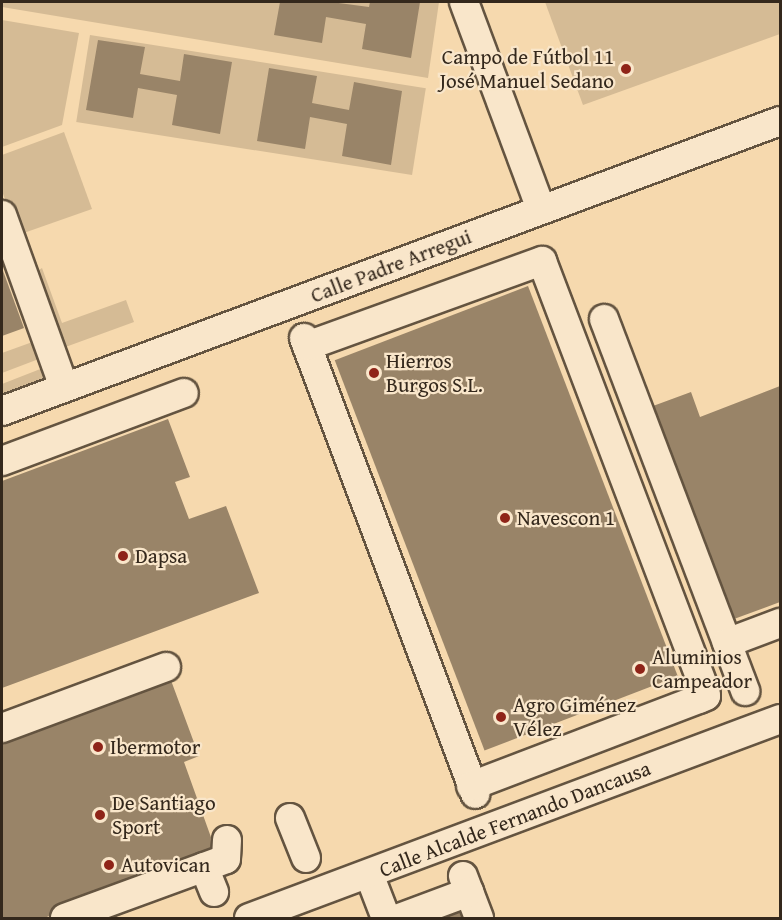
<!DOCTYPE html>
<meta charset="utf-8">
<style>
body{margin:0}
#map{position:relative;width:782px;height:920px;overflow:hidden;background:#f6d9ae;font-family:"Gentium Book Plus",serif}
div>[style]{position:absolute}
.green>*{inset:0;background:#d5bb95;transform-origin:0 0}
.building>*{inset:0;background:#998468;transform-origin:0 0}
.roads{filter:drop-shadow(2px 0 #645440) drop-shadow(-2px 0 #645440) drop-shadow(0 2px #645440) drop-shadow(0 -2px #645440)}
.minor>*{height:28px;margin:-14px;padding:0 14px;transform-origin:14px;border-radius:14px;background:#f9e6ca}
.dots>*{width:16px;height:16px;translate:-50% -50%;box-sizing:border-box;border:3px solid #f9e6ca;border-radius:50%}
span{translate:-50% -50%;white-space:nowrap;text-align:center;line-height:1.15;-webkit-text-stroke:4.5px #f9e6ca;paint-order:stroke}
.poi-label{font-size:21px;color:#34281c}
.right{translate:-100% -50%;text-align:right}
.left{translate:0 -50%;text-align:left}
.street-label{font-size:21px;color:#34281c}
.frame{position:absolute;inset:0;border:3px solid #34281c;pointer-events:none}
</style>
<div id="map">
<div class="green">
<div style="clip-path:polygon(2px 2px,439px 2px,428px 78px,2px 7px)"></div>
<div style="clip-path:polygon(545px 2px,780px 2px,780px 34px,583px 105px)"></div>
<div style="clip-path:polygon(2px 20px,79px 33px,62px 125px,2px 147px)"></div>
<div style="left:90px;top:35px;width:340px;height:88px;rotate:9deg"></div>
<div style="clip-path:polygon(64px 132px,92px 209px,18px 235px,2px 191px,2px 155px)"></div>
<div style="clip-path:polygon(42px 268px,62px 323px,126px 300px,134px 322px,60px 349px,35px 273px)"></div>
<div style="clip-path:polygon(38px 340px,44px 357px,2px 373px,2px 353px)"></div>
<div style="clip-path:polygon(48px 366px,50px 381px,2px 401px,2px 384px)"></div>
</div>
<div class="building">
<div style="clip-path:polygon(280px 2px,331px 2px,369px 7px,370px 2px,420px 2px,411px 58px,362px 49px,366px 24px,326px 17px,322px 43px,274px 35px)"></div>
<div style="clip-path:polygon(98px 40px,145px 47px,140px 74px,180px 81px,184px 54px,232px 62px,220px 134px,172px 125px,177px 95px,138px 88px,133px 118px,86px 110px)"></div>
<div style="clip-path:polygon(269px 68px,317px 76px,312px 103px,349px 110px,354px 82px,402px 91px,391px 165px,342px 156px,347px 124px,310px 117px,305px 149px,257px 141px)"></div>
<div style="clip-path:polygon(2px 268px,24px 328px,2px 336px)"></div>
<div style="left:528px;top:286px;width:418px;height:207px;rotate:69deg"></div>
<div style="clip-path:polygon(780px 386px,780px 602px,734px 619px,653px 406px,691px 392px,700px 417px)"></div>
<div style="clip-path:polygon(168px 419px,190px 477px,175px 482px,189px 519px,226px 506px,259px 593px,2px 688px,2px 481px)"></div>
<div style="clip-path:polygon(169px 675px,199px 756px,184px 762px,217px 854px,44px 918px,2px 918px,2px 737px)"></div>
<div style="clip-path:polygon(465px 907px,469px 918px,433px 918px)"></div>
</div>
<div class="roads">
<div class="minor">
<div style="left:464px;top:2px;width:221px;rotate:69.6deg"></div>
<div style="left:2px;top:215px;width:183px;rotate:70.2deg"></div>
<div style="left:604px;top:319px;width:398px;rotate:69.2deg"></div>
<div style="left:304px;top:338px;width:487px;rotate:69.4deg"></div>
<div style="left:307px;top:346px;width:250px;rotate:-19.9deg"></div>
<div style="left:542px;top:261px;width:458px;rotate:69.2deg"></div>
<div style="left:705px;top:689px;width:7px;rotate:82deg"></div>
<div style="left:706px;top:696px;width:8px;rotate:157deg"></div>
<div style="left:699px;top:699px;width:244px;rotate:159.1deg"></div>
<div style="left:2px;top:411px;width:830px;rotate:-20.44deg"></div>
<div style="left:2px;top:461px;width:194px;rotate:-20.5deg"></div>
<div style="left:727px;top:643px;width:57px;rotate:-20.7deg"></div>
<div style="left:2px;top:728px;width:175px;rotate:-20.4deg"></div>
<div style="left:290px;top:818px;width:43px;rotate:68.2deg"></div>
<div style="left:204px;top:867px;width:27px;rotate:68deg"></div>
<div style="left:369px;top:874px;width:47px;rotate:68.9deg"></div>
<div style="left:463px;top:876px;width:45px;rotate:69.1deg"></div>
<div style="left:65px;top:918px;width:171px;rotate:-20.1deg"></div>
<div style="left:226px;top:859px;width:19px;rotate:-87deg"></div>
<div style="left:249px;top:918px;width:567px;rotate:-20.54deg"></div>
<div style="left:399px;top:918px;width:75px;rotate:-20.4deg"></div>
</div>
</div>
<div class="dots">
<div style="left:626px;top:69px;background:#8f2418"></div>
<div style="left:374px;top:373px;background:#8f2418"></div>
<div style="left:505px;top:518px;background:#8f2418"></div>
<div style="left:123px;top:556px;background:#8f2418"></div>
<div style="left:640px;top:669px;background:#8f2418"></div>
<div style="left:501px;top:717px;background:#8f2418"></div>
<div style="left:98px;top:747px;background:#8f2418"></div>
<div style="left:100px;top:815px;background:#8f2418"></div>
<div style="left:109px;top:865px;background:#8f2418"></div>
</div>
<div class="poi-label">
<span class="right" style="left:614px;top:69px">Campo de Fútbol 11<br>José Manuel Sedano</span>
<span class="left" style="left:386px;top:373px">Hierros<br>Burgos S.L.</span>
<span class="left" style="left:517px;top:518px">Navescon 1</span>
<span class="left" style="left:135px;top:556px">Dapsa</span>
<span class="left" style="left:652px;top:669px">Aluminios<br>Campeador</span>
<span class="left" style="left:513px;top:717px">Agro Giménez<br>Vélez</span>
<span class="left" style="left:110px;top:747px">Ibermotor</span>
<span class="left" style="left:112px;top:815px">De Santiago<br>Sport</span>
<span class="left" style="left:121px;top:865px">Autovican</span>
</div>
<div class="street-label">
<span style="left:391px;top:266px;rotate:-21deg">Calle Padre Arregui</span>
<span style="left:515px;top:819px;rotate:-21deg">Calle Alcalde Fernando Dancausa</span>
</div>
<div class="frame"></div>
</div>
